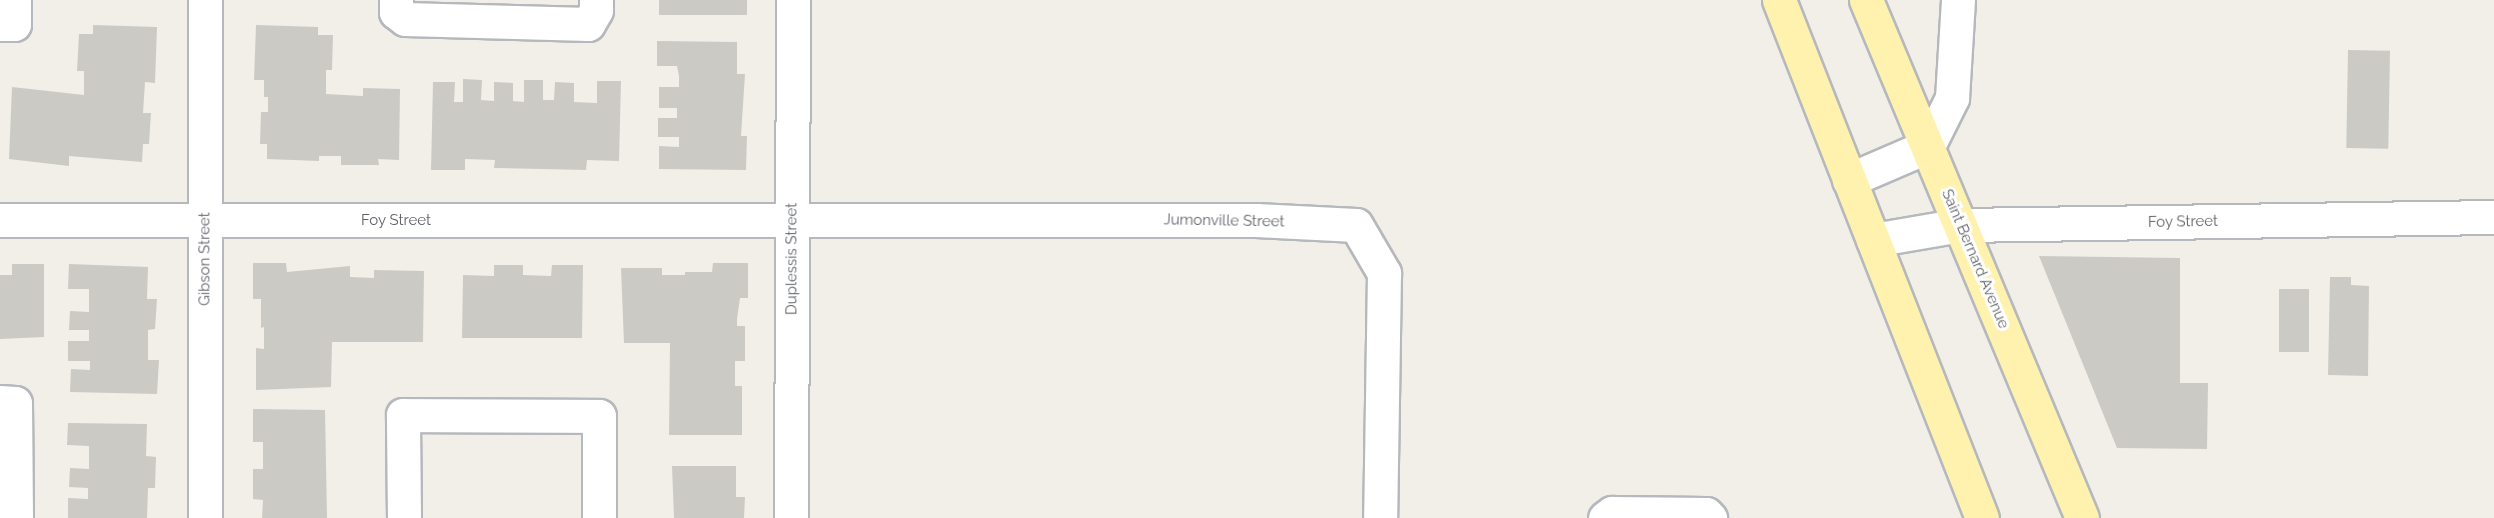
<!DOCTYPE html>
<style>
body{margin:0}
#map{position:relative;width:2494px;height:518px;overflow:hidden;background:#f1efe8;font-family:Raleway,sans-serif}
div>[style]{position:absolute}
.building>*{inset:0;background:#cccac5;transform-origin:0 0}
.roads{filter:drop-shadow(2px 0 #b5b8bc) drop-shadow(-2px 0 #b5b8bc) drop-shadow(0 2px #b5b8bc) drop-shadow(0 -2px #b5b8bc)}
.minor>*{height:33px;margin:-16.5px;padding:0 16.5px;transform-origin:16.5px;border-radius:16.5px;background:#fff}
.major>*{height:33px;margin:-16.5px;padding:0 16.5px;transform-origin:16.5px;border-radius:16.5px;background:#fff2af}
span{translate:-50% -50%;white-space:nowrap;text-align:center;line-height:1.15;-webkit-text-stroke:6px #fff;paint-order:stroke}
.street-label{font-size:15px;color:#5f6368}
</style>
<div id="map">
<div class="building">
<div style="left:659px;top:0;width:88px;height:15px"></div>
<div style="clip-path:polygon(93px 25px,157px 27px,155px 83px,145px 82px,143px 113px,151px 113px,149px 144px,143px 144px,142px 162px,69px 156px,69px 166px,9px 159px,12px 87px,84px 95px,84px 71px,77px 71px,79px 34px,93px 34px)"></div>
<div style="clip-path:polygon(256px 25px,318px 27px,318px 35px,333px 35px,332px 70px,326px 70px,326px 94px,363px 96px,363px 88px,400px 89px,399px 160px,378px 159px,379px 165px,341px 165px,341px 156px,319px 156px,319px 161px,267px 159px,267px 144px,260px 144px,261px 112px,268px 112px,268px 97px,264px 97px,264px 80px,254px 80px)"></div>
<div style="clip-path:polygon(657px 41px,737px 42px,737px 74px,745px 74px,741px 136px,747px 136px,746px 170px,659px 169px,659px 146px,679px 147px,679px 137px,658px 137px,658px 118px,677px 118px,677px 108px,659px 108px,659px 87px,679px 87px,679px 76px,677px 66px,657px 66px)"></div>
<div style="left:2348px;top:50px;width:42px;height:98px;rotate:1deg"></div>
<div style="clip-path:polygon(463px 79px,482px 80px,481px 100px,494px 101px,494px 82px,513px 83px,513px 101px,524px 102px,524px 80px,543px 80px,543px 100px,554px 100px,555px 82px,574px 83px,574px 102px,597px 103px,597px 81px,621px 81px,619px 161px,587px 160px,586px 170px,494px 168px,495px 160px,465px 159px,465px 170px,431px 170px,433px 82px,455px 82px,454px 102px,463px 102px)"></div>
<div style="clip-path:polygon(2039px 256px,2180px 258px,2180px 383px,2208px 383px,2207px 449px,2117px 448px)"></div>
<div style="clip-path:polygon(253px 263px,286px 263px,287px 272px,350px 266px,350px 277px,374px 278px,374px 270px,424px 271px,423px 342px,332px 342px,331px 387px,256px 390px,256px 348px,264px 349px,264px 327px,261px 328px,261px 299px,253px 299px)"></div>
<div style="clip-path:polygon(713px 263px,748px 263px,748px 298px,740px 298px,737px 319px,737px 326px,745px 326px,745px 361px,735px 361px,735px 386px,742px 386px,742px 435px,669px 435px,670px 343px,624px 343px,621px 268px,662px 268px,662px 275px,685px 275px,685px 272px,712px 272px)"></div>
<div style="clip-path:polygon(12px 264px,44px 264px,44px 337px,0 339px,0 275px,12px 275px)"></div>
<div style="clip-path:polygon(69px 264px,148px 267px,147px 299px,157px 299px,155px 329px,148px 330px,148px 360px,159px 360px,157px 394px,70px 392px,71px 369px,90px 370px,90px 361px,68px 361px,68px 341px,89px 341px,89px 330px,69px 330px,70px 311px,89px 312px,89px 289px,68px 289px)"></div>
<div style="clip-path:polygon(494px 265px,523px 265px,523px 275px,551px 276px,552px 265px,583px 265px,582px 338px,462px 338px,463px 275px,494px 276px)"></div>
<div style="clip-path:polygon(2330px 277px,2351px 277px,2351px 285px,2369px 286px,2368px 376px,2328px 375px)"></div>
<div style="left:2279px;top:289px;width:30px;height:63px"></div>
<div style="clip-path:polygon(253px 409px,325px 410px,327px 518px,262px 518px,263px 500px,253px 499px,253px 469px,263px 469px,263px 442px,253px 442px)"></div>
<div style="clip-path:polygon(68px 423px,147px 424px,146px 456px,156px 457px,155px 488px,148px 488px,147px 518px,68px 518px,68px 498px,88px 499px,88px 488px,69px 487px,70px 468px,89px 469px,89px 446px,67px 445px)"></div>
<div style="clip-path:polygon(672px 466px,736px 466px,736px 497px,745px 497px,744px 518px,674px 518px)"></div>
</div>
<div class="roads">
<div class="minor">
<div style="left:205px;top:0;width:518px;rotate:90deg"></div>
<div style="left:396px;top:0;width:12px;rotate:90deg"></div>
<div style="left:396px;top:12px;width:11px;rotate:38deg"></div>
<div style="left:405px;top:19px;width:183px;rotate:1.6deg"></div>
<div style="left:588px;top:24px;width:16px;rotate:-60deg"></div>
<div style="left:596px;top:10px;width:10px;rotate:-90deg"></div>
<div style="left:0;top:24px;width:14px"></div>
<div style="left:14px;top:24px;width:24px;rotate:-90deg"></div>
<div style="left:1849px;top:180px;width:86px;rotate:-23.3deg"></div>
<div style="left:1928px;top:146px;width:54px;rotate:-63.4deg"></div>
<div style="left:1952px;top:98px;width:98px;rotate:-86.5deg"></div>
<div style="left:0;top:220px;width:1256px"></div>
<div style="left:1256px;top:220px;width:100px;rotate:2.9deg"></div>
<div style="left:1356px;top:225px;width:56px;rotate:59.7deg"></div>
<div style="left:1384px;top:273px;width:245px;rotate:90.9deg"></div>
<div style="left:1873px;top:240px;width:89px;rotate:-9.7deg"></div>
<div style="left:1961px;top:225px;width:533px;rotate:-0.86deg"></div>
<div style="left:0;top:402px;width:15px;rotate:4deg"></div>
<div style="left:15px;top:403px;width:115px;rotate:89.5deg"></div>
<div style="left:404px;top:518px;width:103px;rotate:-90.6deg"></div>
<div style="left:403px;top:415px;width:196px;rotate:0.3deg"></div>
<div style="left:599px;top:416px;width:102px;rotate:90deg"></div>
<div style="left:791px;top:518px;width:518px;rotate:-89.78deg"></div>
<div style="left:1605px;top:518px;width:9px;rotate:-36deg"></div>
<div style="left:1612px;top:513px;width:94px;rotate:0.6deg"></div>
<div style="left:1706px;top:514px;width:6px;rotate:45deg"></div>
</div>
<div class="major">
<div style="left:1779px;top:0;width:556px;rotate:68.6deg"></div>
<div style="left:1866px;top:0;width:561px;rotate:67.36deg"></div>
</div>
</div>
<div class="street-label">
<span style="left:396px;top:221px">Foy Street</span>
<span style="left:1224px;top:221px;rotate:1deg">Jumonville Street</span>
<span style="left:2183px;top:222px;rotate:-1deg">Foy Street</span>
<span style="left:205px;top:259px;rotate:-90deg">Gibson Street</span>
<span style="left:792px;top:259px;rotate:-90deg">Duplessis Street</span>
<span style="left:1975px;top:259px;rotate:67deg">Saint Bernard Avenue</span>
</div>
</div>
